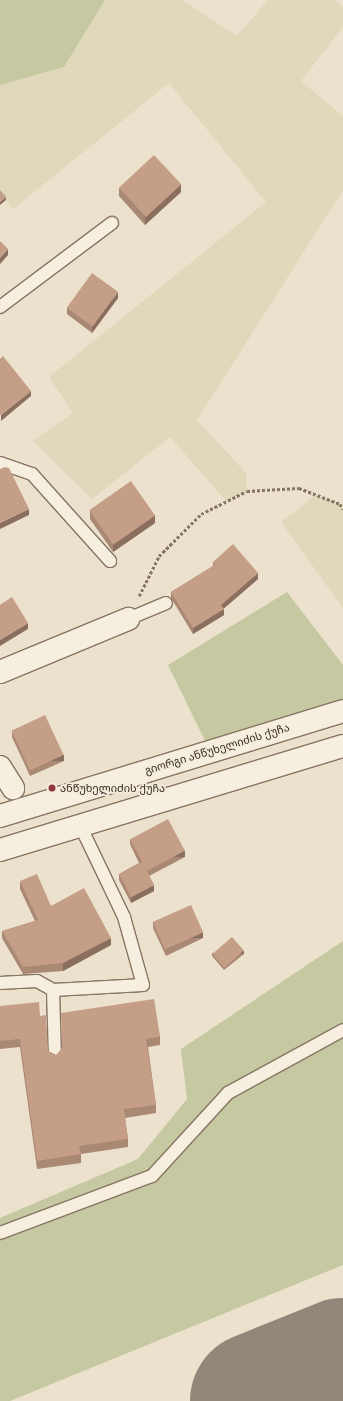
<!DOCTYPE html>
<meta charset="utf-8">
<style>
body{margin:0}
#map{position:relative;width:343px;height:1401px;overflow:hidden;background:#ebe1cd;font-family:"Times New Roman","Noto Sans Georgian",serif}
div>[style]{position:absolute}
.farmland>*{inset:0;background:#e0d8bb}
.green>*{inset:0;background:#c5c8a1}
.runway>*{height:138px;margin:-69px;padding:0 69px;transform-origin:69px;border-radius:69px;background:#928778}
.path>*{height:2.5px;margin-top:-1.25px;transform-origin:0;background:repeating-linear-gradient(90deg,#877462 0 3px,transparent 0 5px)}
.roads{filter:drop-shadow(1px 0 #877462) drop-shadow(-1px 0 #877462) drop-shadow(0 1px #877462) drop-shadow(0 -1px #877462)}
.lane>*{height:12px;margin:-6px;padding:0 6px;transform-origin:6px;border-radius:6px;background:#f6eedf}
.street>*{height:22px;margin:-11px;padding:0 11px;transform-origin:11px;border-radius:11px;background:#f6eedf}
.secondary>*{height:22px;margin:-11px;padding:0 11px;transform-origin:11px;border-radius:11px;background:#f6eedf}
.wall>*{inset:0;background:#a98874}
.shaded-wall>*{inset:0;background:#8a6f5e;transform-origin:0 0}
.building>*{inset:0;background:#c59e87;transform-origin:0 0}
.dots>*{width:11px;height:11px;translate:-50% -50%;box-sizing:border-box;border:2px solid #f3ebdb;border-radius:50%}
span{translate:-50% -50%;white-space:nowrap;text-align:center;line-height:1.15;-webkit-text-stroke:3.5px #f3ebdb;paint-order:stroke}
.street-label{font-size:11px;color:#392d23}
.poi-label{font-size:11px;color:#392d23}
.left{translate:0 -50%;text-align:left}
</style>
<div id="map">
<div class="farmland">
<div style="clip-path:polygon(105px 0,182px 0,237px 36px,268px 0,335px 0,343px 7px,343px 27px,301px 81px,343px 116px,343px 190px,197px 420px,246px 473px,247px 491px,226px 501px,170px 437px,92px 499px,33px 441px,73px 413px,49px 377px,266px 202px,169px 83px,13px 209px,0 193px,0 85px,64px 67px)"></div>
<div style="clip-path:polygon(316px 495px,340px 504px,343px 509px,343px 608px,281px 522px)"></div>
</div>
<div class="green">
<div style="clip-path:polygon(0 0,105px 0,64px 67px,0 85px)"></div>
<div style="clip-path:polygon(287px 592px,343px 665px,343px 711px,210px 751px,168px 665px)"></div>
<div style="clip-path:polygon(343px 941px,343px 1265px,10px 1401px,0 1401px,0 1218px,138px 1159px,187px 1099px,181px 1049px)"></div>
</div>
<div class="runway">
<div style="left:259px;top:1401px;width:91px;rotate:-22deg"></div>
</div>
<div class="path">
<div style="left:139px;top:596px;width:45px;rotate:-63.4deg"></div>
<div style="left:159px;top:556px;width:59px;rotate:-45deg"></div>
<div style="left:201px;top:514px;width:51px;rotate:-26.6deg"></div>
<div style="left:247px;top:491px;width:52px;rotate:-3.3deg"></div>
<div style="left:299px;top:488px;width:44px;rotate:21.3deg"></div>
<div style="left:340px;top:504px;width:6px;rotate:59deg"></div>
</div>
<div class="roads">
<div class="lane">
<div style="left:0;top:307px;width:140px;rotate:-36.9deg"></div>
<div style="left:0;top:463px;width:34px;rotate:19deg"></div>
<div style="left:32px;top:474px;width:117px;rotate:48.1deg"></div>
<div style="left:128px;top:619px;width:41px;rotate:-22.8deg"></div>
<div style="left:0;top:983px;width:37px;rotate:-3deg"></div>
<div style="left:37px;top:981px;width:18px;rotate:29deg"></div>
<div style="left:53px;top:990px;width:90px;rotate:-3.2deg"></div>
<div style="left:143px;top:985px;width:71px;rotate:-105.6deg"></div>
<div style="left:124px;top:917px;width:102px;rotate:-115.6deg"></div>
<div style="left:53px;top:990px;width:66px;rotate:88.3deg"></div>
<div style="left:0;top:1233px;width:162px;rotate:-20.6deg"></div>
<div style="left:152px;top:1176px;width:113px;rotate:-47.5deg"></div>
<div style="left:228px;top:1093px;width:131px;rotate:-28.7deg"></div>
</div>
<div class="street">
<div style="left:0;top:672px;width:139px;rotate:-22.5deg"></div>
<div style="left:0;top:767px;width:25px;rotate:58deg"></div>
</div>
<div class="secondary">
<div style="left:0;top:816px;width:359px;rotate:-17deg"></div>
<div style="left:0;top:850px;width:358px;rotate:-16.9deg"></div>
</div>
</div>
<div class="wall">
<div style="clip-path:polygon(119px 188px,181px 192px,145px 225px,119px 196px)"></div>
<div style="clip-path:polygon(118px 298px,92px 333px,67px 314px,67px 308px)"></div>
<div style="clip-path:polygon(90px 511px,155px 523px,113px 552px,90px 519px)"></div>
<div style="clip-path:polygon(213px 562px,258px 579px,223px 609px,224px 615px,193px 634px,171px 598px,171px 592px,213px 566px)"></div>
<div style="clip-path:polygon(12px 731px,64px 761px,30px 776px,12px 737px)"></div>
<div style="clip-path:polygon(130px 839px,185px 857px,149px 876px,154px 891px,131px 903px,119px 880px,119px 874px,139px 863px,130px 844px)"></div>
<div style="clip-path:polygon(20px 881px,51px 906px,111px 945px,63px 971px,23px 974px,2px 938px,2px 931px,35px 921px,20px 889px)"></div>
<div style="clip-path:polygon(153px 922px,203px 938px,166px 956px,153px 928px)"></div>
<div style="clip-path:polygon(212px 953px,244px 954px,224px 970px,212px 956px)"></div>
<div style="clip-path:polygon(0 1006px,40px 1016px,48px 1051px,56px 1055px,160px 1036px,160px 1045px,148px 1047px,156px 1105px,156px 1113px,125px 1118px,128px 1139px,128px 1147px,81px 1154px,81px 1163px,37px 1169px,20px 1047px,0 1049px)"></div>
</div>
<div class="shaded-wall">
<div style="clip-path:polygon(181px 184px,181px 192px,145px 225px,145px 217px)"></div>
<div style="clip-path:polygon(6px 197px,6px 200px,0 205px,0 202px)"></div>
<div style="clip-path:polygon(8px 249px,8px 255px,0 264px,0 258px)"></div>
<div style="clip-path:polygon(118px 292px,118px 298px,92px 333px,92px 327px)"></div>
<div style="clip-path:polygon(31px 391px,31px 396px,1px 421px,1px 415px)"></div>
<div style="clip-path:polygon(29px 509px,29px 515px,0 529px,0 523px)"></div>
<div style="clip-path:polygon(155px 515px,155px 523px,113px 552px,113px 544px)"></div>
<div style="clip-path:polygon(258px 573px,258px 579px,221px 611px,221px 605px)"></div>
<div style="clip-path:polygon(224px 609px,224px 615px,193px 634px,193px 628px)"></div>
<div style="clip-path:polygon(28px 623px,28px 629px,0 646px,0 640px)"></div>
<div style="left:64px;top:755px;width:6px;height:37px;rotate:90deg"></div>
<div style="left:185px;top:851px;width:6px;height:43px;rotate:90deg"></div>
<div style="clip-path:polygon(154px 885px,154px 891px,131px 903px,131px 897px)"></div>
<div style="left:203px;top:932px;width:6px;height:41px;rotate:90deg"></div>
<div style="clip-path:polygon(111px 938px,111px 945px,63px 971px,63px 963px)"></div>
<div style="left:244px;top:951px;width:3px;height:26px;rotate:90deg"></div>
</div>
<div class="building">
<div style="left:154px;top:155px;width:40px;height:48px;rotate:47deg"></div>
<div style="clip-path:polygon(0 190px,6px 197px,0 202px)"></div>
<div style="clip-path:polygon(0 241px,8px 249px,0 258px)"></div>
<div style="left:92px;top:273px;width:32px;height:43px;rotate:36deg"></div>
<div style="clip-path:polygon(3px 356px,31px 391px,1px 415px,0 415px,0 359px)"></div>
<div style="clip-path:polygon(5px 467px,9px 468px,29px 509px,0 523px,0 469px)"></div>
<div style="left:131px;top:481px;width:42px;height:51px;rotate:55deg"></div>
<div style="clip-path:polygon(233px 544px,258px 573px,221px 605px,224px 609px,193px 628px,171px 592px,215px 565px,213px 562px)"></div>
<div style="clip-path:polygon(12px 597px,28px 623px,0 640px,0 605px)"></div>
<div style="left:45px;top:715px;width:44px;height:37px;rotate:65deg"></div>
<div style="left:168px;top:819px;width:36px;height:43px;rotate:62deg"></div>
<div style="left:142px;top:862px;width:26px;height:26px;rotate:62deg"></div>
<div style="clip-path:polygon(37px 874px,51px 906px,84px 888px,111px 938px,63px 963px,23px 967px,2px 931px,38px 920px,20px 881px)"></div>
<div style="left:191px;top:905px;width:30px;height:42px;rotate:66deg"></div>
<div style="left:232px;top:937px;width:18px;height:26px;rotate:49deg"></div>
<div style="clip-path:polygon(154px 999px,160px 1036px,146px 1039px,156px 1105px,124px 1109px,128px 1139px,79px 1146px,81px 1154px,37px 1161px,20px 1039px,0 1041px,0 1006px,39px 1002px,40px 1016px,46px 1015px,48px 1051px,56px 1055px,62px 1048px,61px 1013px)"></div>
</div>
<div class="dots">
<div style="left:52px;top:788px;background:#8f383c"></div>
</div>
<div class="street-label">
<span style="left:217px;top:749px;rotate:-17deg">გიორგი ანწუხელიძის ქუჩა</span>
</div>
<div class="poi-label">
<span class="left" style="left:60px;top:788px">ანწუხელიძის ქუჩა</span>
</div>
</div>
